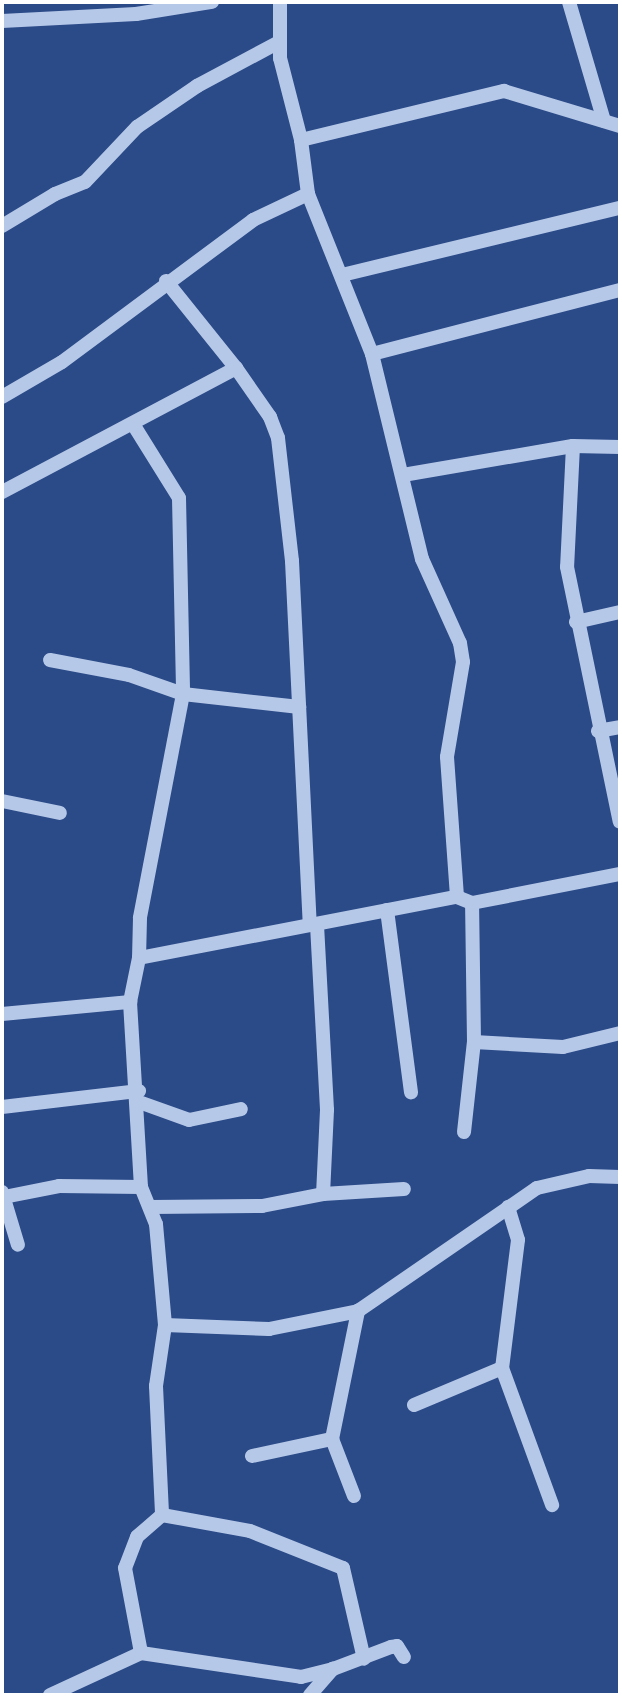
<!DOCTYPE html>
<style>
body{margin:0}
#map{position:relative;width:622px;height:1697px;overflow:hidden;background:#2a4a88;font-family:"Golos Text",sans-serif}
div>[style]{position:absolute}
.minor>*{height:14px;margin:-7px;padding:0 7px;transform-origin:7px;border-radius:7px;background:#b6c8e8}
span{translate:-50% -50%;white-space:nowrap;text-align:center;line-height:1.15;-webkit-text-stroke:6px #2a4a88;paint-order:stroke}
.frame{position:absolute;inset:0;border:4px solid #fff;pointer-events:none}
</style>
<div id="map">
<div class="minor">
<div style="left:280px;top:2px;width:56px;rotate:90deg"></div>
<div style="left:280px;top:58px;width:85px;rotate:75.6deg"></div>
<div style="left:301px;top:140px;width:54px;rotate:82.6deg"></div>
<div style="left:308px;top:194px;width:172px;rotate:68.2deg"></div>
<div style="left:372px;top:354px;width:211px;rotate:76.3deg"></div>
<div style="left:422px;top:559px;width:92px;rotate:65.7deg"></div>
<div style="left:460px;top:643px;width:19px;rotate:81deg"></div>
<div style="left:463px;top:662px;width:96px;rotate:99.6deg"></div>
<div style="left:447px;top:757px;width:140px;rotate:85.9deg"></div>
<div style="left:569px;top:2px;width:124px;rotate:73.6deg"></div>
<div style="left:2px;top:21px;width:134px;rotate:-3deg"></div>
<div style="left:136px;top:14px;width:77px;rotate:-9deg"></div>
<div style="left:301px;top:140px;width:209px;rotate:-13.6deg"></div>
<div style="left:504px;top:91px;width:121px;rotate:16.8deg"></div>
<div style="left:2px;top:226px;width:62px;rotate:-31.1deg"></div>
<div style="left:55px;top:194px;width:32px;rotate:-22deg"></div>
<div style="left:85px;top:182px;width:76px;rotate:-46.6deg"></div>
<div style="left:137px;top:127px;width:73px;rotate:-34.3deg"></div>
<div style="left:197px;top:86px;width:93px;rotate:-28.2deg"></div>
<div style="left:342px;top:275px;width:286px;rotate:-13.6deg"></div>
<div style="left:166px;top:281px;width:112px;rotate:51.2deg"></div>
<div style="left:236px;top:368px;width:60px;rotate:55.2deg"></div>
<div style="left:270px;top:417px;width:22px;rotate:69deg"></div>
<div style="left:278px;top:438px;width:124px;rotate:83.5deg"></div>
<div style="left:292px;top:561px;width:364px;rotate:87.2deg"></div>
<div style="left:372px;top:354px;width:256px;rotate:-14.5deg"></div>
<div style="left:2px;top:397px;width:69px;rotate:-30.3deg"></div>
<div style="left:62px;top:362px;width:238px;rotate:-36.6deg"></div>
<div style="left:253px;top:220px;width:61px;rotate:-25.3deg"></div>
<div style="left:133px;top:424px;width:87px;rotate:58.1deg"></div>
<div style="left:179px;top:498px;width:196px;rotate:88.8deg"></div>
<div style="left:183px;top:694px;width:228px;rotate:100.9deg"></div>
<div style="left:140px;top:918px;width:40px;rotate:91.4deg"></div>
<div style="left:139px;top:958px;width:45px;rotate:101.6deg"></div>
<div style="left:130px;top:1002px;width:185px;rotate:86.6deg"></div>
<div style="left:141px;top:1187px;width:40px;rotate:68deg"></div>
<div style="left:156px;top:1224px;width:101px;rotate:84.9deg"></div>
<div style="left:165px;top:1325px;width:62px;rotate:98.4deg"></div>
<div style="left:156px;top:1386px;width:129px;rotate:87.3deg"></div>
<div style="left:162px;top:1515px;width:33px;rotate:139deg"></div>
<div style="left:137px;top:1537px;width:33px;rotate:111deg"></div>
<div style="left:125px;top:1568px;width:86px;rotate:79.3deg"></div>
<div style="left:573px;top:446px;width:121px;rotate:92.8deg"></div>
<div style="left:567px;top:567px;width:260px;rotate:78.3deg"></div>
<div style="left:403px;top:475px;width:172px;rotate:-9.7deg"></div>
<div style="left:573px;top:446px;width:47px;rotate:1.2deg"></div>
<div style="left:2px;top:492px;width:265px;rotate:-27.9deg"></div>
<div style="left:576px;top:622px;width:45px;rotate:-12.8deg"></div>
<div style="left:50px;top:660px;width:80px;rotate:10.8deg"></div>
<div style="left:129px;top:675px;width:57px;rotate:19.4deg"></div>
<div style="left:183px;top:694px;width:117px;rotate:6.4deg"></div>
<div style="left:598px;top:731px;width:22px;rotate:-10deg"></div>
<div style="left:2px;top:801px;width:59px;rotate:11.7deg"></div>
<div style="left:387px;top:910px;width:184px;rotate:82.5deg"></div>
<div style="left:317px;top:925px;width:185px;rotate:86.9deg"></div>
<div style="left:327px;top:1110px;width:84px;rotate:92.7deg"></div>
<div style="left:139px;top:958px;width:324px;rotate:-10.9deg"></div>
<div style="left:457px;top:897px;width:16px;rotate:22deg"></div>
<div style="left:472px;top:903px;width:151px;rotate:-11.1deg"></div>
<div style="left:2px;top:1014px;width:129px;rotate:-5.4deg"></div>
<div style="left:474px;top:1042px;width:89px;rotate:3.2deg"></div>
<div style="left:563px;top:1047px;width:59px;rotate:-13.8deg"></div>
<div style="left:139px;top:1102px;width:53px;rotate:19.8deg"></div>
<div style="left:189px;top:1120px;width:53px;rotate:-11.9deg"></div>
<div style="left:2px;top:1107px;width:138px;rotate:-6.7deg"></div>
<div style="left:464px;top:1132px;width:91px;rotate:-83.7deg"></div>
<div style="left:474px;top:1042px;width:139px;rotate:-90.8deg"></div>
<div style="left:2px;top:1192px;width:55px;rotate:73.2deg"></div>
<div style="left:4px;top:1197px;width:56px;rotate:-11.3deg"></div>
<div style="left:59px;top:1186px;width:82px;rotate:0.7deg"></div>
<div style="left:150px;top:1207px;width:112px;rotate:-0.5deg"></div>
<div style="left:262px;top:1206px;width:62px;rotate:-11.1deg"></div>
<div style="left:323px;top:1194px;width:81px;rotate:-3.5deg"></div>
<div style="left:508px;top:1207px;width:34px;rotate:73deg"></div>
<div style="left:518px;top:1240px;width:129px;rotate:97.1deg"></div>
<div style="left:502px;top:1368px;width:146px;rotate:69.9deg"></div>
<div style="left:165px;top:1325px;width:104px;rotate:2.2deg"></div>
<div style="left:269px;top:1329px;width:91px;rotate:-11.4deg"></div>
<div style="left:358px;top:1311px;width:217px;rotate:-34.5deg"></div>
<div style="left:537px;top:1188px;width:53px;rotate:-13deg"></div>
<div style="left:589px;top:1176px;width:31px;rotate:2deg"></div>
<div style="left:414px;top:1405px;width:95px;rotate:-22.8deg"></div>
<div style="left:252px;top:1456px;width:82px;rotate:-12deg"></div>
<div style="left:354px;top:1496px;width:61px;rotate:-111.1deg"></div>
<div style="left:332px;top:1439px;width:131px;rotate:-78.5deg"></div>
<div style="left:162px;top:1515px;width:89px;rotate:10.3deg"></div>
<div style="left:250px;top:1531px;width:100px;rotate:21.7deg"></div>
<div style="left:343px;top:1568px;width:93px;rotate:77deg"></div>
<div style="left:50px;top:1695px;width:100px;rotate:-24.8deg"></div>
<div style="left:141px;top:1653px;width:162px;rotate:8.5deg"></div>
<div style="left:301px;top:1677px;width:33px;rotate:-14deg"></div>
<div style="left:310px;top:1695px;width:35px;rotate:-49deg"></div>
<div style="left:333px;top:1669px;width:62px;rotate:-20.8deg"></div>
<div style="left:391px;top:1647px;width:6px;rotate:-9deg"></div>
<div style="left:397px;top:1646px;width:13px;rotate:58deg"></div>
</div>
<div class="frame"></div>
</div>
